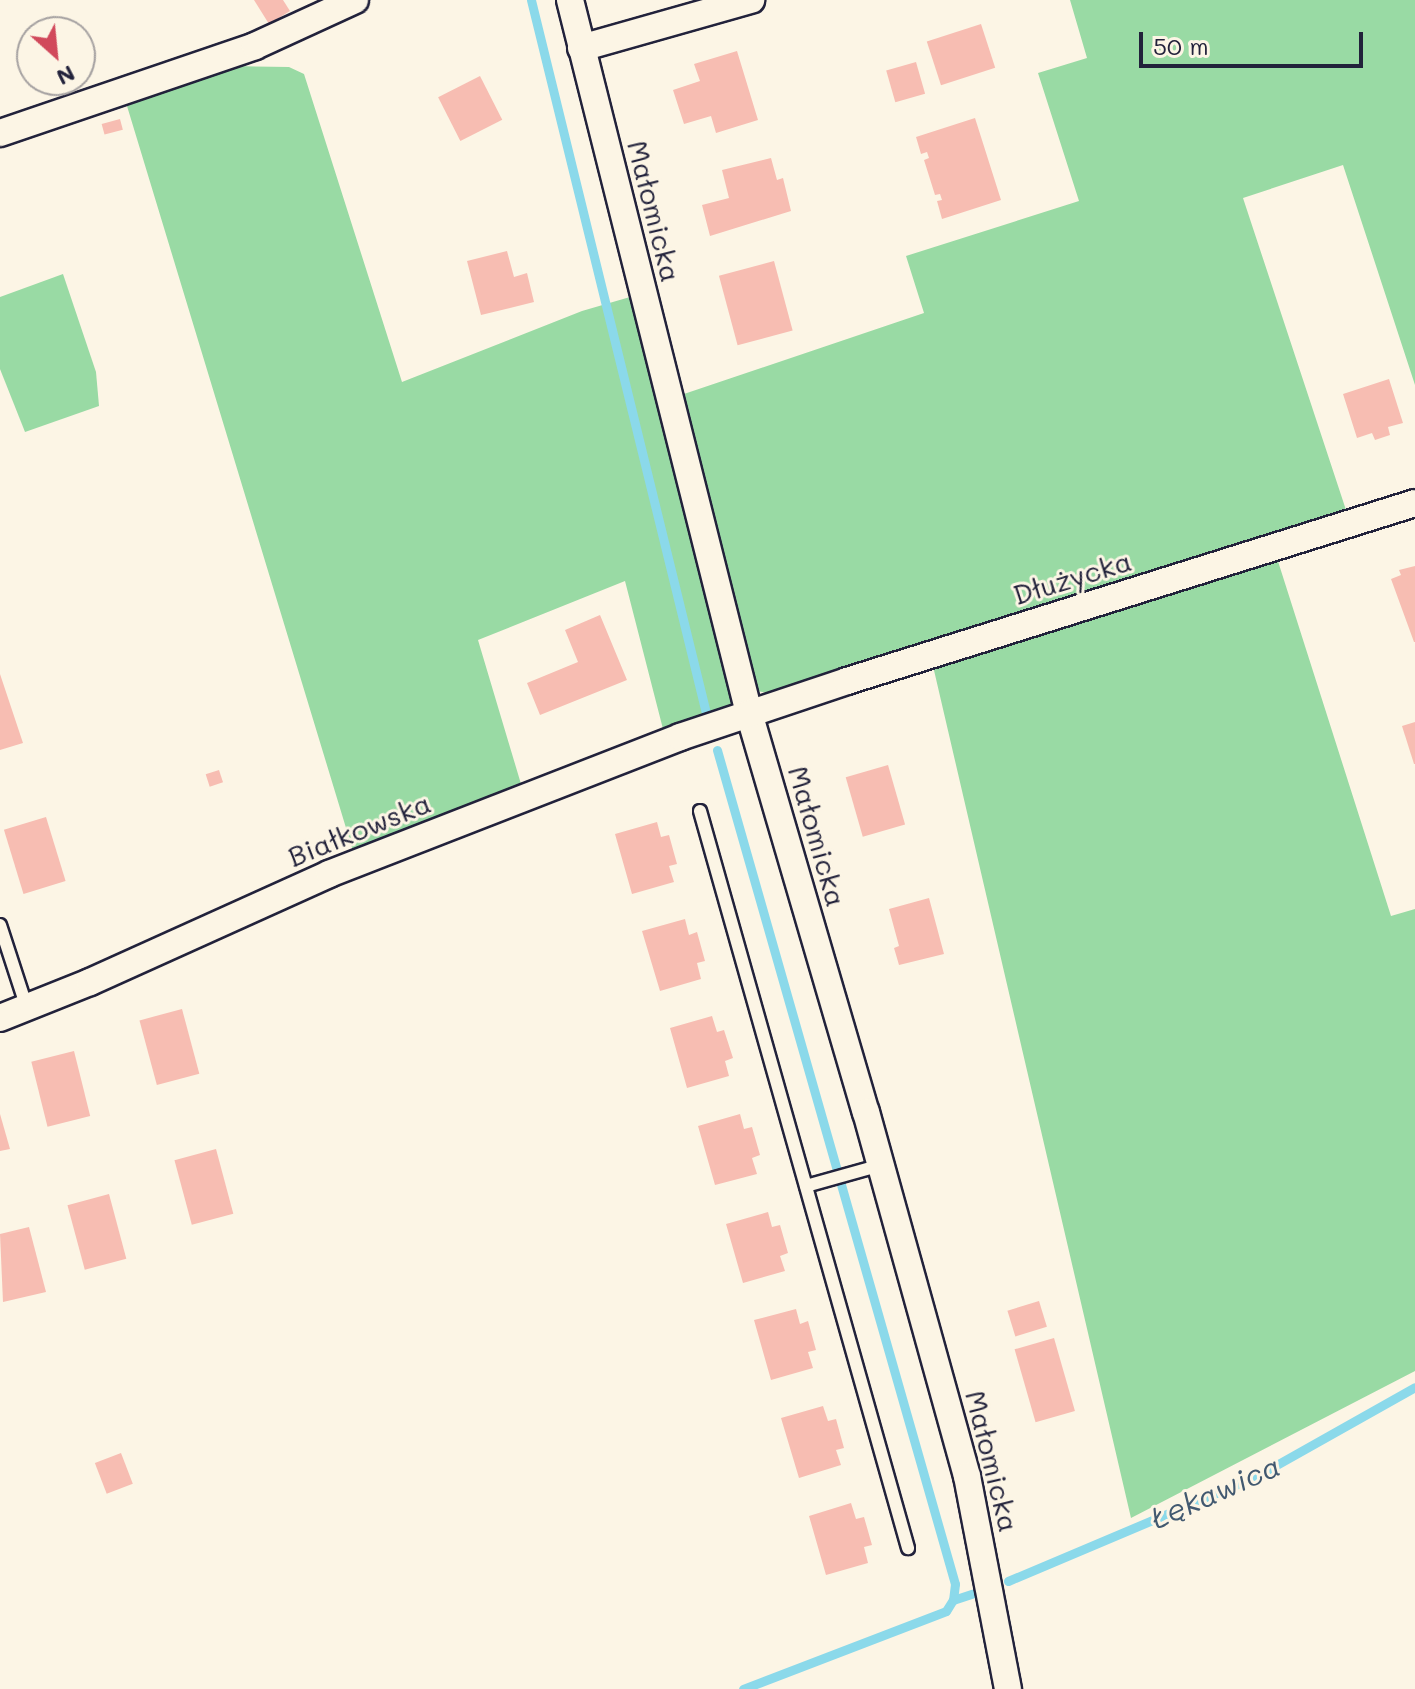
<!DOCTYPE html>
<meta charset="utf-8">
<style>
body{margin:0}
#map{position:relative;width:1415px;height:1689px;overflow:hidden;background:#fcf5e5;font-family:Mali,sans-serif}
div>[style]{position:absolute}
.green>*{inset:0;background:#99daa4}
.stream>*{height:9px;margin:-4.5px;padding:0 4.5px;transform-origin:4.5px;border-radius:4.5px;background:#8bd9ea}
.building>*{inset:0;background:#f7bdb2;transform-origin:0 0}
.roads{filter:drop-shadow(2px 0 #22223b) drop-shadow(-2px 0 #22223b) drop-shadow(0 2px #22223b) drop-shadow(0 -2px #22223b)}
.service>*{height:12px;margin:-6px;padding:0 6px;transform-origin:6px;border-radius:6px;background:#fcf5e5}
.minor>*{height:26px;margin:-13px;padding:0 13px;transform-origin:13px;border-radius:13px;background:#fcf5e5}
span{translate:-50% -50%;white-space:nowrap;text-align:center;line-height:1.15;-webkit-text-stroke:6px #fcf5e5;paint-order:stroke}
.street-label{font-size:28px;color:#22223b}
.water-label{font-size:30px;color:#425970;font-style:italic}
.north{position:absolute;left:16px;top:16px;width:80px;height:80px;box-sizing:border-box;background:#fcf5e5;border:2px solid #a5a1a1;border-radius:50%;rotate:153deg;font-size:22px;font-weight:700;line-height:32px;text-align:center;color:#22223b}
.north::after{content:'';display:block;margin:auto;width:28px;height:36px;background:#d1495b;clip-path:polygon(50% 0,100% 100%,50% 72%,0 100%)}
.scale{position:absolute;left:1139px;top:32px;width:224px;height:36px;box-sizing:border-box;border:4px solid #22223b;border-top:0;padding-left:10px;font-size:24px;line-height:28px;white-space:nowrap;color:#22223b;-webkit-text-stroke:6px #fcf5e5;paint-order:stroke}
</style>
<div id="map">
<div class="green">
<div style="clip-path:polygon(1070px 0,1415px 0,1415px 385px,1343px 165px,1243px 198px,1347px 513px,773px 694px,757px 691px,678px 396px,924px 313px,906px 256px,1079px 201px,1038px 73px,1087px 58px)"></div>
<div style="clip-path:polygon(233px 66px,289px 67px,304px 74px,402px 382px,582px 311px,630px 297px,735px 710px,687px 727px,663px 729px,625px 581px,478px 640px,521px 784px,353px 851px,127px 106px)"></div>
<div style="clip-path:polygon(63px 274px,96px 372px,99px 406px,25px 432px,0 369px,0 297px)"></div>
<div style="clip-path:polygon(1276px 555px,1391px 916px,1415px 909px,1415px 1371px,1131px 1518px,933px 666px)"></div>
</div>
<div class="stream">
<div style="left:531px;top:0;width:734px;rotate:76.21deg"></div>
<div style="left:717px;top:750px;width:867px;rotate:74.07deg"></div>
<div style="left:955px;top:1584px;width:16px;rotate:97deg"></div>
<div style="left:1008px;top:1581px;width:270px;rotate:-22.9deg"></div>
<div style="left:1257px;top:1476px;width:181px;rotate:-29.4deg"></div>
<div style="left:743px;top:1689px;width:217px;rotate:-21deg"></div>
<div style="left:946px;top:1611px;width:13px;rotate:-58deg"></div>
<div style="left:953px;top:1600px;width:20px;rotate:-18deg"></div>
</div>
<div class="building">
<div style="clip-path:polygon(254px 0,283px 0,290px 11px,269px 24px)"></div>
<div style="left:981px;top:24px;width:46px;height:57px;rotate:72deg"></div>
<div style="clip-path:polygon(737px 51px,758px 120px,716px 133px,711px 116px,684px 124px,673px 90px,700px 81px,694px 64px)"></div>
<div style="left:916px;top:62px;width:33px;height:31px;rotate:74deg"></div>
<div style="left:480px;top:76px;width:49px;height:47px;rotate:63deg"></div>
<div style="clip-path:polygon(975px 118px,1001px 200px,942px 219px,937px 201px,942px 200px,940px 194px,935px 195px,924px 160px,929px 158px,927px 152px,921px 154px,916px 137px)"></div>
<div style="left:120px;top:119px;width:11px;height:19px;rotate:75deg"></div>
<div style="clip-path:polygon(771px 158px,777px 180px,783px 178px,791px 211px,710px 236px,702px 205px,729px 198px,722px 170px)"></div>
<div style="clip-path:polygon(507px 251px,514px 277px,527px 273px,534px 302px,481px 315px,467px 261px)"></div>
<div style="left:774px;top:261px;width:72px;height:57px;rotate:75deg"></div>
<div style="clip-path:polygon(1389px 379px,1403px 423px,1388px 427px,1390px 435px,1375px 440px,1372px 433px,1357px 438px,1343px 394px)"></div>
<div style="clip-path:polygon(1415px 566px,1415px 642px,1414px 642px,1391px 579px,1401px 575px,1399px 570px)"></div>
<div style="clip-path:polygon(600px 615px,627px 680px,540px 715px,527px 683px,578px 662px,565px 630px)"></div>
<div style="clip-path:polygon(0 674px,23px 743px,0 750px)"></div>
<div style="clip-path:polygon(1415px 722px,1415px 764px,1414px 764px,1402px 726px)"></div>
<div style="left:888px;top:765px;width:62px;height:44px;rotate:74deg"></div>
<div style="left:219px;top:770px;width:13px;height:14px;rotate:72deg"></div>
<div style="left:46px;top:817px;width:67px;height:44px;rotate:73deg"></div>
<div style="clip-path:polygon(657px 822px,661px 837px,669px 835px,677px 864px,669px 866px,674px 882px,632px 894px,615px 834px)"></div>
<div style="clip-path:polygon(929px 898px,944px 954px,899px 965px,894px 948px,899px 946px,889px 909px)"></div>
<div style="clip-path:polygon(685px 919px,689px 935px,697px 932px,705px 961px,697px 963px,701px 979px,660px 991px,642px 931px)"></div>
<div style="left:182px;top:1009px;width:67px;height:44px;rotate:75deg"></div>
<div style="clip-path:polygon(712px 1016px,717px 1032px,724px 1030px,733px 1058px,725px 1061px,729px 1076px,687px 1088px,670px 1028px)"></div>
<div style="left:74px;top:1051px;width:67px;height:44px;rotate:76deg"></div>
<div style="clip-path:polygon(0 1114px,10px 1149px,0 1151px)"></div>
<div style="clip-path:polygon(740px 1114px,744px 1129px,752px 1127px,760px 1155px,752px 1158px,757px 1174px,715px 1185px,698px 1126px)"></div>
<div style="left:216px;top:1149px;width:67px;height:43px;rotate:75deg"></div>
<div style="left:109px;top:1194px;width:67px;height:43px;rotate:75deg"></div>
<div style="clip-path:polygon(768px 1212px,772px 1227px,780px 1225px,788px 1253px,780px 1256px,785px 1271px,743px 1283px,726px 1224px)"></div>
<div style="clip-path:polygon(29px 1227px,46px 1292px,3px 1302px,0 1234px)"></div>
<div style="left:1039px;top:1301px;width:27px;height:33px;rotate:73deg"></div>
<div style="clip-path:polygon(796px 1309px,800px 1324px,808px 1321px,816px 1350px,808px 1352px,813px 1368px,771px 1380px,754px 1320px)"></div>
<div style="left:1054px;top:1338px;width:76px;height:41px;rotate:74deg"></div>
<div style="clip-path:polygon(823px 1406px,828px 1421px,836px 1419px,844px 1448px,836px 1450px,841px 1465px,799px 1478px,781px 1418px)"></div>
<div style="left:121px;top:1453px;width:33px;height:28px;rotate:69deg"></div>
<div style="clip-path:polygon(851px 1503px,856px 1519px,864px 1517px,872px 1545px,864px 1547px,868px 1563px,826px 1575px,809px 1516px)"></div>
</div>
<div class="roads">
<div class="service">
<div style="left:700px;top:811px;width:766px;rotate:74.24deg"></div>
<div style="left:0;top:925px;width:87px;rotate:72deg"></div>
<div style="left:806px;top:1186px;width:78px;rotate:-15.6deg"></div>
</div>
<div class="minor">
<div style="left:570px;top:0;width:735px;rotate:75.91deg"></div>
<div style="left:749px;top:713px;width:416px;rotate:73.7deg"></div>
<div style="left:866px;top:1112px;width:378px;rotate:74.5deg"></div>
<div style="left:967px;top:1476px;width:217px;rotate:79.1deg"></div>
<div style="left:581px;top:48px;width:177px;rotate:-15.8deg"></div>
<div style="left:0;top:133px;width:269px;rotate:-18.8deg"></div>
<div style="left:255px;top:46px;width:110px;rotate:-24.7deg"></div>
<div style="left:0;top:1018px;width:97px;rotate:-21.8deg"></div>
<div style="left:90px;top:982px;width:262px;rotate:-24.3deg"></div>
<div style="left:329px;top:874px;width:377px;rotate:-21.3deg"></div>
<div style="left:680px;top:737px;width:176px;rotate:-18.5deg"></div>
<div style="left:847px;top:681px;width:595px;rotate:-17.4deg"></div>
</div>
</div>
<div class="street-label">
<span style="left:655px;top:211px;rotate:76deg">Małomicka</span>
<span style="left:1072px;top:577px;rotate:-17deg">Dłużycka</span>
<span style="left:359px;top:829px;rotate:-22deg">Białkowska</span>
<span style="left:818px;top:836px;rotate:74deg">Małomicka</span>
<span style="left:993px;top:1461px;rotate:76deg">Małomicka</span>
</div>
<div class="water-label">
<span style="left:1215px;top:1491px;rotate:-24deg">Łękawica</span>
</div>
<div class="north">N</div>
<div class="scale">50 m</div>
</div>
